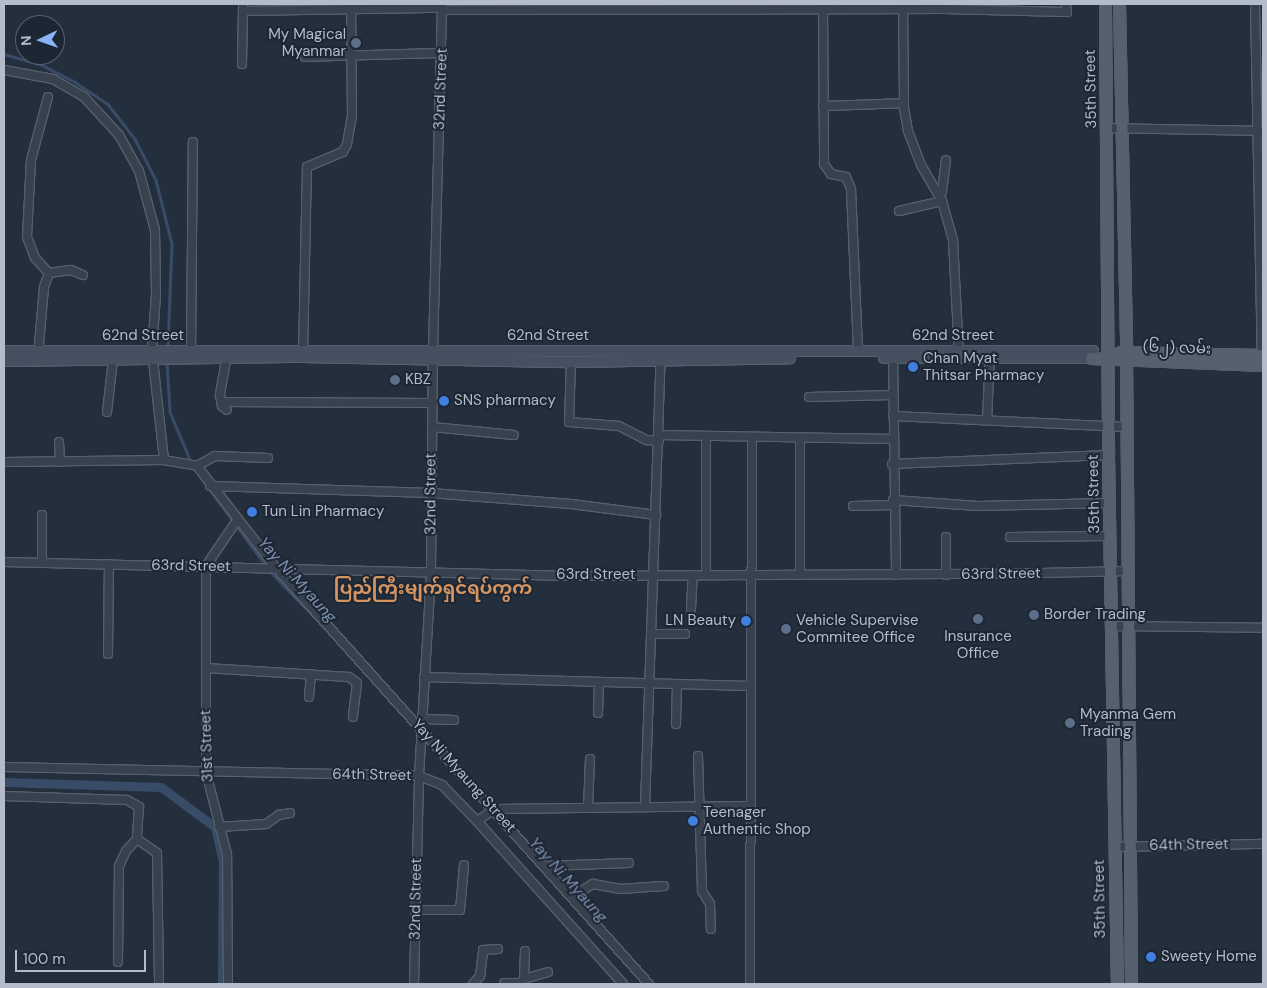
<!DOCTYPE html>
<meta charset="utf-8">
<style>
body{margin:0}
#map{position:relative;width:1267px;height:988px;overflow:hidden;background:#242f3e;font-family:"DM Sans","Noto Sans Myanmar",sans-serif}
div>[style]{position:absolute}
.stream>*{height:2.5px;margin:-1.25px;padding:0 1.25px;transform-origin:1.25px;border-radius:1.25px;background:#394c67}
.canal>*{height:9px;margin:-4.5px;padding:0 4.5px;transform-origin:4.5px;border-radius:4.5px;background:#394c67}
.roads{filter:drop-shadow(1px 0 #565f6c) drop-shadow(-1px 0 #565f6c) drop-shadow(0 1px #565f6c) drop-shadow(0 -1px #565f6c)}
.street>*{height:8px;margin:-4px;padding:0 4px;transform-origin:4px;border-radius:4px;background:#38414e}
.secondary>*{height:10px;margin:-5px;padding:0 5px;transform-origin:5px;border-radius:5px;background:#465061}
.primary>*{height:11px;margin:-5.5px;padding:0 5.5px;transform-origin:5.5px;border-radius:5.5px;background:#56606e}
.dots>*{width:14px;height:14px;translate:-50% -50%;box-sizing:border-box;border:2px solid #1d2633;border-radius:50%}
span{translate:-50% -50%;white-space:nowrap;text-align:center;line-height:1.15;-webkit-text-stroke:4px #1d2633;paint-order:stroke}
.poi-label{font-size:15px;color:#b4bcc9}
.right{translate:-100% -50%;text-align:right}
.left{translate:0 -50%;text-align:left}
.street-label{font-size:15px;color:#b4bcc9}
.water-label{font-size:16px;color:#7c92b1;font-style:italic}
.quarter-label{font-size:18px;color:#d59563;font-weight:700}
.frame{position:absolute;inset:0;border:5px solid #b4bcc9;pointer-events:none}
.north{position:absolute;left:15px;top:15px;width:50px;height:50px;box-sizing:border-box;background:#1d2633;border:1px solid #59626f;border-radius:50%;rotate:267deg;font-size:14px;font-weight:700;line-height:20px;text-align:center;color:#b4bcc9}
.north::after{content:'';display:block;margin:auto;width:18px;height:22px;background:#8ab4f8;clip-path:polygon(50% 0,100% 100%,50% 72%,0 100%)}
.scale{position:absolute;left:15px;top:950px;width:131px;height:22px;box-sizing:border-box;border:2px solid #b4bcc9;border-top:0;padding-left:6px;font-size:15px;line-height:18px;white-space:nowrap;color:#b4bcc9;-webkit-text-stroke:4px #1d2633;paint-order:stroke}
</style>
<div id="map">
<div class="stream">
<div style="left:4px;top:54px;width:37px;rotate:16deg"></div>
<div style="left:40px;top:64px;width:39px;rotate:27deg"></div>
<div style="left:75px;top:82px;width:40px;rotate:34deg"></div>
<div style="left:108px;top:104px;width:44px;rotate:52.4deg"></div>
<div style="left:135px;top:139px;width:46px;rotate:62.9deg"></div>
<div style="left:156px;top:180px;width:66px;rotate:76deg"></div>
<div style="left:172px;top:244px;width:104px;rotate:92.2deg"></div>
<div style="left:167px;top:361px;width:51px;rotate:86.6deg"></div>
<div style="left:170px;top:412px;width:56px;rotate:67.1deg"></div>
<div style="left:195px;top:469px;width:122px;rotate:53.7deg"></div>
<div style="left:270px;top:571px;width:85px;rotate:46deg"></div>
</div>
<div class="canal">
<div style="left:4px;top:782px;width:157px;rotate:1.8deg"></div>
<div style="left:161px;top:787px;width:67px;rotate:36.5deg"></div>
<div style="left:215px;top:827px;width:35px;rotate:77deg"></div>
<div style="left:223px;top:861px;width:123px;rotate:90.5deg"></div>
</div>
<div class="roads">
<div class="street">
<div style="left:903px;top:4px;width:104px;rotate:89.4deg"></div>
<div style="left:904px;top:108px;width:23px;rotate:80deg"></div>
<div style="left:908px;top:131px;width:36px;rotate:69deg"></div>
<div style="left:921px;top:165px;width:42px;rotate:59.7deg"></div>
<div style="left:942px;top:201px;width:41px;rotate:74.2deg"></div>
<div style="left:953px;top:240px;width:116px;rotate:87deg"></div>
<div style="left:1255px;top:4px;width:355px;rotate:88.9deg"></div>
<div style="left:823px;top:6px;width:158px;rotate:89.6deg"></div>
<div style="left:824px;top:164px;width:12px;rotate:55deg"></div>
<div style="left:831px;top:174px;width:15px;rotate:11deg"></div>
<div style="left:846px;top:177px;width:13px;rotate:67deg"></div>
<div style="left:851px;top:189px;width:162px;rotate:87.5deg"></div>
<div style="left:442px;top:10px;width:501px;rotate:-0.11deg"></div>
<div style="left:943px;top:9px;width:124px;rotate:1.4deg"></div>
<div style="left:1067px;top:12px;width:8px;rotate:-97deg"></div>
<div style="left:243px;top:11px;width:199px;rotate:-0.9deg"></div>
<div style="left:305px;top:57px;width:138px;rotate:-1.7deg"></div>
<div style="left:242px;top:64px;width:60px;rotate:-89deg"></div>
<div style="left:4px;top:70px;width:50px;rotate:10.4deg"></div>
<div style="left:53px;top:79px;width:36px;rotate:30deg"></div>
<div style="left:84px;top:97px;width:52px;rotate:47.4deg"></div>
<div style="left:119px;top:135px;width:41px;rotate:60.9deg"></div>
<div style="left:139px;top:171px;width:61px;rotate:74.8deg"></div>
<div style="left:155px;top:230px;width:65px;rotate:89.1deg"></div>
<div style="left:156px;top:295px;width:56px;rotate:94.1deg"></div>
<div style="left:152px;top:351px;width:110px;rotate:83.7deg"></div>
<div style="left:48px;top:97px;width:65px;rotate:105.1deg"></div>
<div style="left:31px;top:160px;width:77px;rotate:93deg"></div>
<div style="left:27px;top:237px;width:22px;rotate:69deg"></div>
<div style="left:35px;top:258px;width:21px;rotate:47deg"></div>
<div style="left:823px;top:106px;width:81px;rotate:-2.1deg"></div>
<div style="left:1107px;top:128px;width:156px;rotate:1.1deg"></div>
<div style="left:942px;top:192px;width:32px;rotate:-83deg"></div>
<div style="left:899px;top:211px;width:44px;rotate:-13.1deg"></div>
<div style="left:893px;top:353px;width:222px;rotate:89.2deg"></div>
<div style="left:191px;top:354px;width:212px;rotate:-89.5deg"></div>
<div style="left:38px;top:356px;width:69px;rotate:-85deg"></div>
<div style="left:44px;top:287px;width:15px;rotate:-70deg"></div>
<div style="left:49px;top:273px;width:22px;rotate:-8deg"></div>
<div style="left:71px;top:270px;width:13px;rotate:23deg"></div>
<div style="left:303px;top:356px;width:189px;rotate:-88.8deg"></div>
<div style="left:307px;top:167px;width:39px;rotate:-23deg"></div>
<div style="left:343px;top:152px;width:9px;rotate:-63deg"></div>
<div style="left:347px;top:144px;width:28px;rotate:-80deg"></div>
<div style="left:352px;top:116px;width:112px;rotate:-90.5deg"></div>
<div style="left:226px;top:360px;width:36px;rotate:100deg"></div>
<div style="left:220px;top:395px;width:11px;rotate:80deg"></div>
<div style="left:222px;top:406px;width:6px;rotate:39deg"></div>
<div style="left:571px;top:362px;width:60px;rotate:91.9deg"></div>
<div style="left:569px;top:422px;width:50px;rotate:4.6deg"></div>
<div style="left:619px;top:426px;width:31px;rotate:27deg"></div>
<div style="left:647px;top:440px;width:12px;rotate:5deg"></div>
<div style="left:809px;top:397px;width:84px;rotate:-1.4deg"></div>
<div style="left:221px;top:402px;width:212px;rotate:0.3deg"></div>
<div style="left:107px;top:412px;width:53px;rotate:-83.5deg"></div>
<div style="left:893px;top:416px;width:233px;rotate:2.7deg"></div>
<div style="left:987px;top:420px;width:66px;rotate:-87.4deg"></div>
<div style="left:432px;top:427px;width:82px;rotate:5.6deg"></div>
<div style="left:659px;top:435px;width:234px;rotate:1deg"></div>
<div style="left:800px;top:439px;width:136px;rotate:90deg"></div>
<div style="left:59px;top:442px;width:20px;rotate:87deg"></div>
<div style="left:4px;top:462px;width:160px;rotate:-0.7deg"></div>
<div style="left:164px;top:460px;width:34px;rotate:10deg"></div>
<div style="left:197px;top:466px;width:130px;rotate:52.2deg"></div>
<div style="left:277px;top:569px;width:557px;rotate:48.13deg"></div>
<div style="left:892px;top:464px;width:216px;rotate:-2.4deg"></div>
<div style="left:197px;top:466px;width:21px;rotate:-29deg"></div>
<div style="left:215px;top:456px;width:53px;rotate:2.2deg"></div>
<div style="left:210px;top:486px;width:221px;rotate:1.8deg"></div>
<div style="left:431px;top:493px;width:140px;rotate:4.5deg"></div>
<div style="left:571px;top:504px;width:86px;rotate:7.4deg"></div>
<div style="left:893px;top:500px;width:85px;rotate:4deg"></div>
<div style="left:978px;top:506px;width:131px;rotate:-1.3deg"></div>
<div style="left:853px;top:506px;width:40px;rotate:-1.4deg"></div>
<div style="left:946px;top:537px;width:38px;rotate:90deg"></div>
<div style="left:1010px;top:537px;width:99px;rotate:-0.6deg"></div>
<div style="left:4px;top:562px;width:570px;rotate:1.41deg"></div>
<div style="left:574px;top:576px;width:420px;rotate:-0.3deg"></div>
<div style="left:994px;top:574px;width:135px;rotate:-1.3deg"></div>
<div style="left:42px;top:563px;width:48px;rotate:-90deg"></div>
<div style="left:706px;top:575px;width:138px;rotate:-90deg"></div>
<div style="left:691px;top:609px;width:34px;rotate:-87deg"></div>
<div style="left:1110px;top:626px;width:153px;rotate:0.7deg"></div>
<div style="left:652px;top:634px;width:33px"></div>
<div style="left:108px;top:654px;width:90px;rotate:-89.4deg"></div>
<div style="left:206px;top:668px;width:143px;rotate:3.6deg"></div>
<div style="left:349px;top:677px;width:10px;rotate:37deg"></div>
<div style="left:357px;top:683px;width:34px;rotate:97deg"></div>
<div style="left:424px;top:677px;width:325px;rotate:1.6deg"></div>
<div style="left:309px;top:697px;width:23px;rotate:-85deg"></div>
<div style="left:598px;top:713px;width:31px;rotate:-88deg"></div>
<div style="left:423px;top:719px;width:31px;rotate:2deg"></div>
<div style="left:676px;top:724px;width:40px;rotate:-88.6deg"></div>
<div style="left:698px;top:756px;width:135px;rotate:88.3deg"></div>
<div style="left:702px;top:891px;width:15px;rotate:58deg"></div>
<div style="left:710px;top:904px;width:25px;rotate:88deg"></div>
<div style="left:4px;top:767px;width:415px;rotate:1.2deg"></div>
<div style="left:419px;top:776px;width:25px;rotate:21deg"></div>
<div style="left:442px;top:785px;width:50px;rotate:45.8deg"></div>
<div style="left:477px;top:821px;width:22px;rotate:-34deg"></div>
<div style="left:495px;top:809px;width:255px;rotate:-0.7deg"></div>
<div style="left:4px;top:796px;width:123px;rotate:1.9deg"></div>
<div style="left:127px;top:800px;width:14px;rotate:30deg"></div>
<div style="left:139px;top:807px;width:32px;rotate:94deg"></div>
<div style="left:137px;top:839px;width:16px;rotate:133deg"></div>
<div style="left:126px;top:851px;width:17px;rotate:115deg"></div>
<div style="left:119px;top:866px;width:96px;rotate:90.6deg"></div>
<div style="left:645px;top:806px;width:450px;rotate:-88deg"></div>
<div style="left:588px;top:808px;width:49px;rotate:-87.7deg"></div>
<div style="left:477px;top:821px;width:219px;rotate:48.1deg"></div>
<div style="left:219px;top:827px;width:47px;rotate:-3.7deg"></div>
<div style="left:266px;top:824px;width:16px;rotate:-35deg"></div>
<div style="left:279px;top:815px;width:11px;rotate:-10deg"></div>
<div style="left:137px;top:839px;width:24px;rotate:35deg"></div>
<div style="left:157px;top:853px;width:131px;rotate:89.1deg"></div>
<div style="left:1114px;top:847px;width:149px;rotate:-1.2deg"></div>
<div style="left:545px;top:866px;width:84px;rotate:-2deg"></div>
<div style="left:572px;top:897px;width:25px;rotate:-32deg"></div>
<div style="left:593px;top:884px;width:27px;rotate:10deg"></div>
<div style="left:620px;top:889px;width:44px;rotate:-3.9deg"></div>
<div style="left:416px;top:910px;width:44px"></div>
<div style="left:460px;top:910px;width:45px;rotate:-84.9deg"></div>
<div style="left:524px;top:979px;width:28px;rotate:-88deg"></div>
<div style="left:504px;top:983px;width:16px"></div>
<div style="left:228px;top:984px;width:130px;rotate:-90.4deg"></div>
<div style="left:227px;top:854px;width:85px;rotate:-104.4deg"></div>
<div style="left:206px;top:772px;width:206px;rotate:-90deg"></div>
<div style="left:206px;top:566px;width:55px;rotate:-56deg"></div>
<div style="left:414px;top:984px;width:208px;rotate:-88.6deg"></div>
<div style="left:419px;top:776px;width:204px;rotate:-86.6deg"></div>
<div style="left:431px;top:572px;width:221px;rotate:-89.5deg"></div>
<div style="left:433px;top:351px;width:347px;rotate:-88.5deg"></div>
<div style="left:473px;top:984px;width:11px;rotate:-49deg"></div>
<div style="left:480px;top:976px;width:26px;rotate:-83deg"></div>
<div style="left:483px;top:950px;width:15px;rotate:-4deg"></div>
<div style="left:520px;top:984px;width:6px;rotate:-51deg"></div>
<div style="left:524px;top:979px;width:25px;rotate:-16deg"></div>
<div style="left:750px;top:984px;width:547px;rotate:-89.79deg"></div>
</div>
<div class="secondary">
<div style="left:4px;top:351px;width:1089px"></div>
<div style="left:884px;top:358px;width:207px"></div>
<div style="left:4px;top:361px;width:299px;rotate:-0.8deg"></div>
<div style="left:303px;top:357px;width:268px;rotate:1.1deg"></div>
<div style="left:571px;top:362px;width:219px;rotate:-1deg"></div>
</div>
<div class="primary">
<div style="left:1105px;top:4px;width:451px;rotate:89.6deg"></div>
<div style="left:1108px;top:455px;width:529px;rotate:89.03deg"></div>
<div style="left:1119px;top:4px;width:348px;rotate:88.8deg"></div>
<div style="left:1126px;top:352px;width:632px;rotate:89.55deg"></div>
<div style="left:1120px;top:352px;width:143px;rotate:1.2deg"></div>
<div style="left:1091px;top:358px;width:172px;rotate:2.3deg"></div>
</div>
</div>
<div class="dots">
<div style="left:356px;top:43px;background:#5c6f8a"></div>
<div style="left:913px;top:367px;background:#3f7fe0"></div>
<div style="left:395px;top:380px;background:#5c6f8a"></div>
<div style="left:444px;top:401px;background:#3f7fe0"></div>
<div style="left:252px;top:512px;background:#3f7fe0"></div>
<div style="left:1034px;top:615px;background:#5c6f8a"></div>
<div style="left:978px;top:619px;background:#5c6f8a"></div>
<div style="left:746px;top:621px;background:#3f7fe0"></div>
<div style="left:786px;top:629px;background:#5c6f8a"></div>
<div style="left:1070px;top:723px;background:#5c6f8a"></div>
<div style="left:693px;top:821px;background:#3f7fe0"></div>
<div style="left:1151px;top:957px;background:#3f7fe0"></div>
</div>
<div class="poi-label">
<span class="right" style="left:346px;top:43px">My Magical<br>Myanmar</span>
<span class="left" style="left:923px;top:367px">Chan Myat<br>Thitsar Pharmacy</span>
<span class="left" style="left:405px;top:380px">KBZ</span>
<span class="left" style="left:454px;top:401px">SNS pharmacy</span>
<span class="left" style="left:262px;top:512px">Tun Lin Pharmacy</span>
<span class="left" style="left:1044px;top:615px">Border Trading</span>
<span class="left" style="left:796px;top:629px">Vehicle Supervise<br>Commitee Office</span>
<span class="right" style="left:736px;top:621px">LN Beauty</span>
<span style="left:978px;top:645px">Insurance<br>Office</span>
<span class="left" style="left:1080px;top:723px">Myanma Gem<br>Trading</span>
<span class="left" style="left:703px;top:821px">Teenager<br>Authentic Shop</span>
<span class="left" style="left:1161px;top:957px">Sweety Home</span>
</div>
<div class="street-label">
<span style="left:441px;top:89px;rotate:-88deg">32nd Street</span>
<span style="left:1091px;top:89px;rotate:-91deg">35th Street</span>
<span style="left:143px;top:336px">62nd Street</span>
<span style="left:548px;top:336px">62nd Street</span>
<span style="left:953px;top:336px">62nd Street</span>
<span style="left:1177px;top:348px;rotate:2deg">(၆၂) လမ်း</span>
<span style="left:431px;top:494px;rotate:-90deg">32nd Street</span>
<span style="left:1094px;top:494px;rotate:-91deg">35th Street</span>
<span style="left:191px;top:566px;rotate:1deg">63rd Street</span>
<span style="left:1001px;top:574px;rotate:-1deg">63rd Street</span>
<span style="left:596px;top:575px">63rd Street</span>
<span style="left:207px;top:746px;rotate:-92deg">31st Street</span>
<span style="left:372px;top:775px;rotate:1deg">64th Street</span>
<span style="left:464px;top:776px;rotate:48deg">Yay Ni Myaung Street</span>
<span style="left:1189px;top:845px;rotate:-1deg">64th Street</span>
<span style="left:416px;top:899px;rotate:-89deg">32nd Street</span>
<span style="left:1100px;top:899px;rotate:-91deg">35th Street</span>
</div>
<div class="water-label">
<span style="left:297px;top:580px;rotate:48deg">Yay Ni Myaung</span>
<span style="left:568px;top:880px;rotate:48deg">Yay Ni Myaung</span>
</div>
<div class="quarter-label">
<span style="left:433px;top:588px">ပြည်ကြီးမျက်ရှင်ရပ်ကွက်</span>
</div>
<div class="frame"></div>
<div class="north">N</div>
<div class="scale">100 m</div>
</div>
